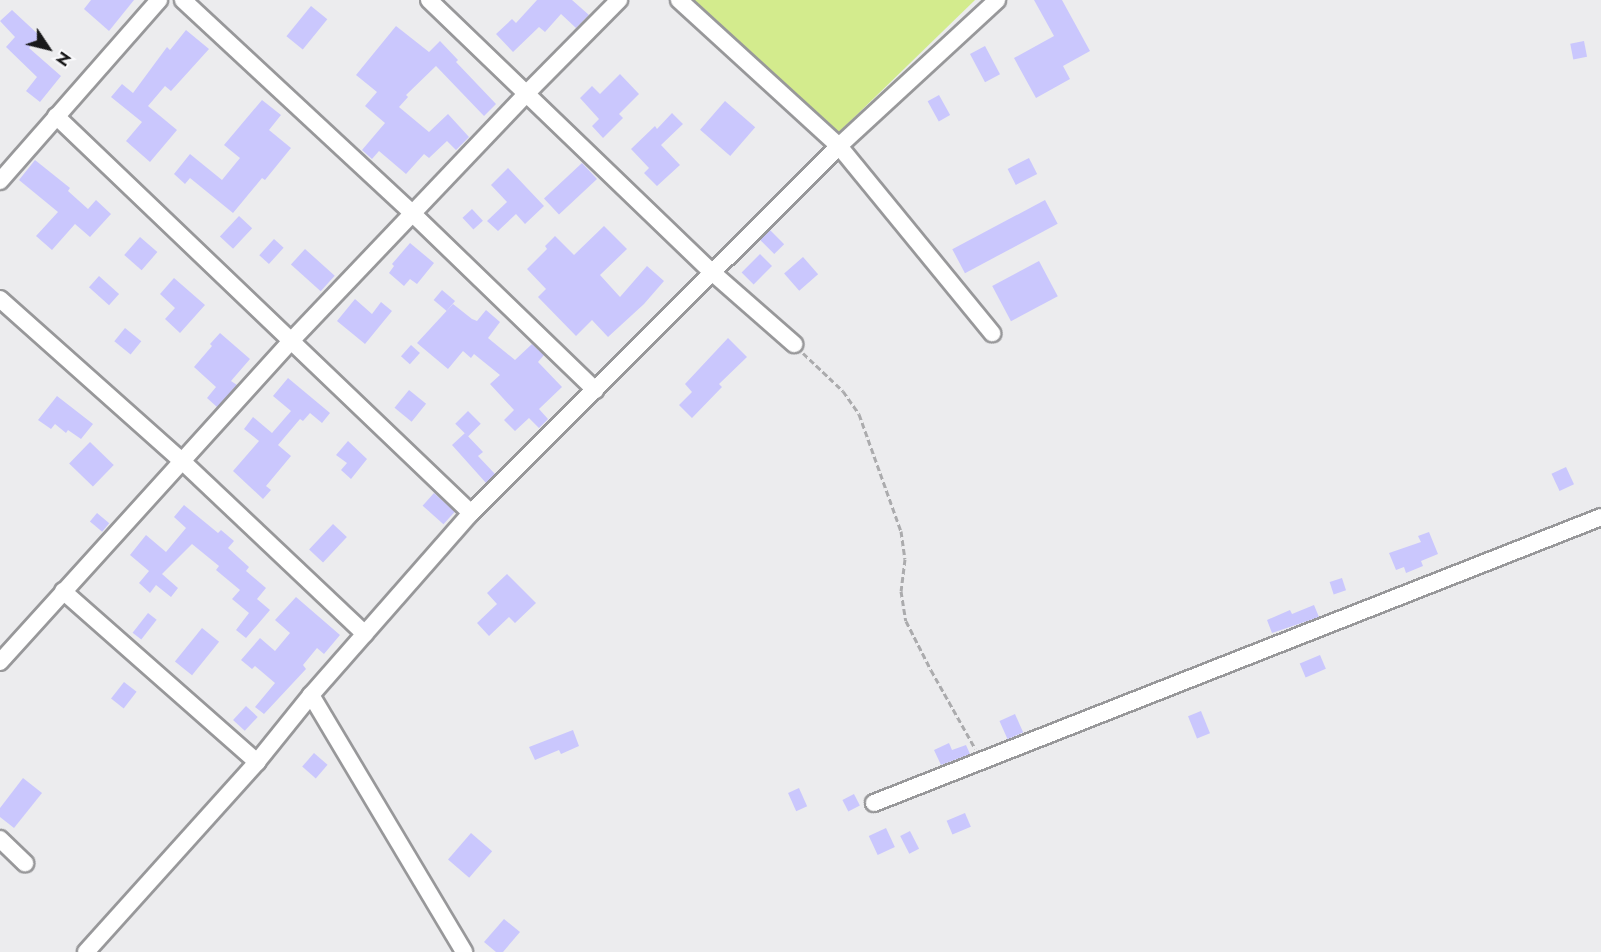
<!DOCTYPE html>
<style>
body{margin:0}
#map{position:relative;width:1601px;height:952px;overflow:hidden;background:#ececee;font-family:Jost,sans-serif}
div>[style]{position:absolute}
.green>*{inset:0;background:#d3eb8d}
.building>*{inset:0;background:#cac7fd;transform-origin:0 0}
.path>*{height:3px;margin-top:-1.5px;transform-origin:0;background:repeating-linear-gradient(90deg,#ababad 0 6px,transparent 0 9px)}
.roads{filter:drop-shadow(2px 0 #98989a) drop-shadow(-2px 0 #98989a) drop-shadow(0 2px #98989a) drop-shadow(0 -2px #98989a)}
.minor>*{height:16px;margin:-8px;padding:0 8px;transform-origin:8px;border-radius:8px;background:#fff}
span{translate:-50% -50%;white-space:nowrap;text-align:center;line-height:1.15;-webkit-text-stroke:6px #fafafc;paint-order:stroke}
.north{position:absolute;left:18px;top:18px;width:60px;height:60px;-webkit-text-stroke:4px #fafafc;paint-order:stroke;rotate:125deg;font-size:16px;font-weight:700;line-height:24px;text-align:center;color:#19191a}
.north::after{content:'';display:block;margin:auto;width:21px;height:27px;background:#19191a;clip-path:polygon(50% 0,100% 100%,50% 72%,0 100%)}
</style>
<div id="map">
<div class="green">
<div style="clip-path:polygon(693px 0,975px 0,837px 134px)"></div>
</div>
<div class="building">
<div style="clip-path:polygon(91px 0,134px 0,109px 31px,84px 9px)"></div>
<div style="clip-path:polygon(537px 0,572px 0,589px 15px,576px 28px,561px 14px,545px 32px,539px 27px,513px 52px,496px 34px,512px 19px,516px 23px)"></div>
<div style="clip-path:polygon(1034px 0,1062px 0,1090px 51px,1063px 66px,1070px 79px,1036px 98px,1014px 58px,1054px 36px)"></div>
<div style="left:311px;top:6px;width:21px;height:39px;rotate:39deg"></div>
<div style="clip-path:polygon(12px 10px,40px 36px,29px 48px,61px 76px,40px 102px,26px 91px,37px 77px,6px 47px,15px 37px,0 21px)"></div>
<div style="clip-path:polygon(396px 26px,429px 52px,440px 41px,458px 60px,456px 62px,496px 104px,484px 116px,436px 66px,406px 95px,408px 97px,399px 107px,429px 132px,448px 114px,469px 137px,456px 150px,447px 141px,429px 158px,424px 154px,406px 174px,379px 151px,372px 159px,362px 150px,385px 123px,365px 106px,377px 92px,356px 75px)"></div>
<div style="clip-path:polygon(186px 30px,209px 49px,171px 91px,165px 86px,148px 106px,177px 130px,150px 162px,126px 141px,142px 122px,111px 97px,122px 84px,133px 93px,167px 47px,170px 50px)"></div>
<div style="left:1584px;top:41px;width:16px;height:14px;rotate:79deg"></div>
<div style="left:985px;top:46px;width:32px;height:17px;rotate:62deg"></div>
<div style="clip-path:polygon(620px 74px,639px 94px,619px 114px,623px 118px,603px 138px,592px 126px,599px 119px,580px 98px,592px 86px,600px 94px)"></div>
<div style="left:939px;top:95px;width:23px;height:13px;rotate:61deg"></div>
<div style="clip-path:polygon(262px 100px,281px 115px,269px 130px,291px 148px,265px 180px,262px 178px,233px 213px,190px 178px,185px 184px,174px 174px,190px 154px,222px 180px,240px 158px,224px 145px)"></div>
<div style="left:725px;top:101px;width:40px;height:38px;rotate:41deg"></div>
<div style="clip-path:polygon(672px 113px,683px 124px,661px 145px,680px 165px,657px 186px,644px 173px,649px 168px,631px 149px,655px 126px,657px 129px)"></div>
<div style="left:1029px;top:158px;width:18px;height:24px;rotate:63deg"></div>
<div style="clip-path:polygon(35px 160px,70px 188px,68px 191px,88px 209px,96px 200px,111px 214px,90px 237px,75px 224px,52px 250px,36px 236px,58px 212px,19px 180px)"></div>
<div style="left:582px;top:163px;width:22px;height:52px;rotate:47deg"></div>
<div style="clip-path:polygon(508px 168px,544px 206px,525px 224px,516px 214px,498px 231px,487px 221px,507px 202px,491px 185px)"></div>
<div style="left:1045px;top:200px;width:27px;height:105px;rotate:62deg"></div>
<div style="left:472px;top:209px;width:16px;height:13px;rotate:47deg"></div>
<div style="left:239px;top:216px;width:18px;height:28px;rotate:43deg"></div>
<div style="clip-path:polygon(604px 226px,627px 249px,600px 275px,620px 297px,647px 266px,664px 281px,644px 304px,608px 337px,592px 320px,576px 336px,538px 297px,546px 289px,527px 269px,547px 249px,545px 246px,555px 236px,574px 255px)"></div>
<div style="left:770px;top:230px;width:20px;height:14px;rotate:45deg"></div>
<div style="left:140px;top:237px;width:23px;height:24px;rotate:41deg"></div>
<div style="left:274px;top:239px;width:13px;height:22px;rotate:42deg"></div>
<div style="clip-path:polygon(410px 243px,434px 263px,417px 284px,410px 279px,404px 286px,389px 273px,394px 266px,392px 264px)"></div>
<div style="left:305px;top:249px;width:40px;height:21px;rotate:42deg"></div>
<div style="left:760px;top:254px;width:17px;height:26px;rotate:45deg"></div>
<div style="left:803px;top:257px;width:23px;height:25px;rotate:49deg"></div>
<div style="left:1039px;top:261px;width:40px;height:53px;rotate:62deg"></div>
<div style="left:99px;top:276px;width:27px;height:15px;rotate:42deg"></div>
<div style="clip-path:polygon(174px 278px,205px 305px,180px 333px,165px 319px,175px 308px,160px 294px)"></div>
<div style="left:442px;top:290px;width:17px;height:13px;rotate:40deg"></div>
<div style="clip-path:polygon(355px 299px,372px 314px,381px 302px,392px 311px,365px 344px,337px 321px)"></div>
<div style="clip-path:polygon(453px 304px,472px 319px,477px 321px,486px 310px,500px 322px,488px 338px,515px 360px,532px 344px,544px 355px,538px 362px,562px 387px,539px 409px,548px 419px,539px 428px,529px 418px,515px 431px,504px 420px,514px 410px,490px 384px,500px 375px,474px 354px,471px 358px,463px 351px,448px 369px,417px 343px)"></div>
<div style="left:125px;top:328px;width:21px;height:17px;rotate:39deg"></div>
<div style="clip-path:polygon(220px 333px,250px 359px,231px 381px,237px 385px,217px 407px,207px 398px,216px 387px,194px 367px,212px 346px,210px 344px)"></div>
<div style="clip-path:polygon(728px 338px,747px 357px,719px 384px,722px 387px,692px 418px,679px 405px,692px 392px,685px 384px)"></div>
<div style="left:411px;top:345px;width:12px;height:15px;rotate:42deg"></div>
<div style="clip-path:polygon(288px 378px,330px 413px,322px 423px,310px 413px,303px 421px,300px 419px,278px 445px,291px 456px,266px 486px,271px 490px,263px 499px,233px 471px,259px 441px,244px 429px,253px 417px,272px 433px,291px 411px,273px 396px)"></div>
<div style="left:409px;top:390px;width:22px;height:23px;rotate:39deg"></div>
<div style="clip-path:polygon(57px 396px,93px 424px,81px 439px,68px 430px,66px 433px,55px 424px,51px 429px,38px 420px)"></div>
<div style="left:468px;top:411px;width:18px;height:18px;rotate:45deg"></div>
<div style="clip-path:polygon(465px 433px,483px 452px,478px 456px,495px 474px,486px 483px,452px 445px)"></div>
<div style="clip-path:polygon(348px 441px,367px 459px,351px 479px,341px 470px,347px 463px,336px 455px)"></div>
<div style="left:90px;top:442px;width:33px;height:30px;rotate:44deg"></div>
<div style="left:1566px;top:467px;width:19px;height:16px;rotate:65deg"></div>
<div style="left:434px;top:493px;width:28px;height:17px;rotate:42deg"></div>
<div style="clip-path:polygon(184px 505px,218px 533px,221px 530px,234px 541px,228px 548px,249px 567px,246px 571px,266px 588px,257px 599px,270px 610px,246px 638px,236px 630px,249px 613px,232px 599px,240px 590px,216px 570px,219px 566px,192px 544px,162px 574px,178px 588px,171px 597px,156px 585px,150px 593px,139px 583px,149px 571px,130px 555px,146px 535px,166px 552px,186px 528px,174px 517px)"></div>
<div style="left:97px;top:513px;width:16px;height:11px;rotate:40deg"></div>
<div style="left:333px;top:524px;width:19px;height:35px;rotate:43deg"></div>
<div style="clip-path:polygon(1429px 532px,1438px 554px,1421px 561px,1423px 566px,1406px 573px,1404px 567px,1396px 570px,1389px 553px,1421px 542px,1418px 536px)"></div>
<div style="clip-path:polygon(507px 574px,536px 603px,515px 623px,509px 617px,489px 636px,477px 623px,497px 604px,487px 593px)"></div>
<div style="left:1342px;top:578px;width:13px;height:13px;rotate:72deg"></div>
<div style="clip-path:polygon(296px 597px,340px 635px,324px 654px,317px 648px,303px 665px,306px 669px,264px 714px,255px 707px,275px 683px,255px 666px,252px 669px,241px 660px,260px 638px,275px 651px,290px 633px,275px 620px)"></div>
<div style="clip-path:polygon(1314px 605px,1319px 617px,1272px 633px,1267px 620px,1290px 610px,1292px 614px)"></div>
<div style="left:148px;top:613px;width:11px;height:25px;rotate:38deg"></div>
<div style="left:202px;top:628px;width:22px;height:43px;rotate:39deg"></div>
<div style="left:1320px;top:655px;width:15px;height:22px;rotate:67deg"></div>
<div style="left:124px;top:682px;width:16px;height:21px;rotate:38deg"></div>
<div style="left:246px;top:706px;width:16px;height:19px;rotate:43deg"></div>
<div style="left:1201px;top:711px;width:24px;height:14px;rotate:68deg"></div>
<div style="left:1015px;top:714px;width:20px;height:17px;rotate:66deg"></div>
<div style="clip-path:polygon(573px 730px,579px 746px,561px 754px,559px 750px,535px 760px,529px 747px)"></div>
<div style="clip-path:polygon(949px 743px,952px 750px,966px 745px,970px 754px,941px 765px,934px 750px)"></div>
<div style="left:314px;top:753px;width:18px;height:18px;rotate:41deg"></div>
<div style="clip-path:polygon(23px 778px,42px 793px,14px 828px,0 817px,0 808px)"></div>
<div style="left:799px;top:788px;width:20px;height:12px;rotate:66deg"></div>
<div style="left:854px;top:794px;width:13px;height:13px;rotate:63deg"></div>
<div style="left:965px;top:813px;width:15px;height:20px;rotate:67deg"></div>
<div style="left:886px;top:828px;width:21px;height:19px;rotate:65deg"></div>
<div style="left:910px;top:831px;width:20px;height:11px;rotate:63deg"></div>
<div style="left:471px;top:833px;width:28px;height:35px;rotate:41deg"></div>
<div style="clip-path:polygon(504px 919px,520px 932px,503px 952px,496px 952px,484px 942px)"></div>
</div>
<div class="path">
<div style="left:803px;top:353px;width:55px;rotate:43.5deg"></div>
<div style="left:843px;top:391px;width:28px;rotate:55deg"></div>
<div style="left:859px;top:414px;width:124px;rotate:70.3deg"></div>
<div style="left:901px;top:531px;width:28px;rotate:82deg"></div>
<div style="left:905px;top:559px;width:32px;rotate:97deg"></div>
<div style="left:901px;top:591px;width:30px;rotate:81deg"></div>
<div style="left:906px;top:621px;width:55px;rotate:63deg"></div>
<div style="left:931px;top:670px;width:90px;rotate:60.6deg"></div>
</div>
<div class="roads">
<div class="minor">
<div style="left:183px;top:0;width:313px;rotate:42.9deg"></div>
<div style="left:412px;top:213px;width:255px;rotate:44deg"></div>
<div style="left:429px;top:0;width:394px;rotate:43.9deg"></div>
<div style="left:713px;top:273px;width:108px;rotate:41.2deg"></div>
<div style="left:679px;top:0;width:217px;rotate:42.4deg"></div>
<div style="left:839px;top:146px;width:242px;rotate:50.7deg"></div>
<div style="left:56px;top:116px;width:574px;rotate:43.73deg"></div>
<div style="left:0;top:181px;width:241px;rotate:-48.7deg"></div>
<div style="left:0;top:299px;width:242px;rotate:41.7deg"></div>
<div style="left:181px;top:460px;width:253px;rotate:43.4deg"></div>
<div style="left:63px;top:591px;width:259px;rotate:41.4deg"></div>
<div style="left:0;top:662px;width:433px;rotate:-47.8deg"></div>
<div style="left:291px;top:341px;width:342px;rotate:-46.4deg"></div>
<div style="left:527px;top:93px;width:131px;rotate:-45.3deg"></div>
<div style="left:311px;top:695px;width:299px;rotate:59.2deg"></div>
<div style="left:874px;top:803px;width:781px;rotate:-21.47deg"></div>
<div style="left:0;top:839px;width:35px;rotate:44deg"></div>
<div style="left:86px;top:952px;width:256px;rotate:-48deg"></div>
<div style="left:257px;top:762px;width:86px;rotate:-51.1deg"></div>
<div style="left:311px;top:695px;width:242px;rotate:-48.7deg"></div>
<div style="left:471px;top:513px;width:520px;rotate:-44.92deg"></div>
<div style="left:839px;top:146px;width:215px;rotate:-42.7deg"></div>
</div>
</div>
<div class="north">N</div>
</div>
